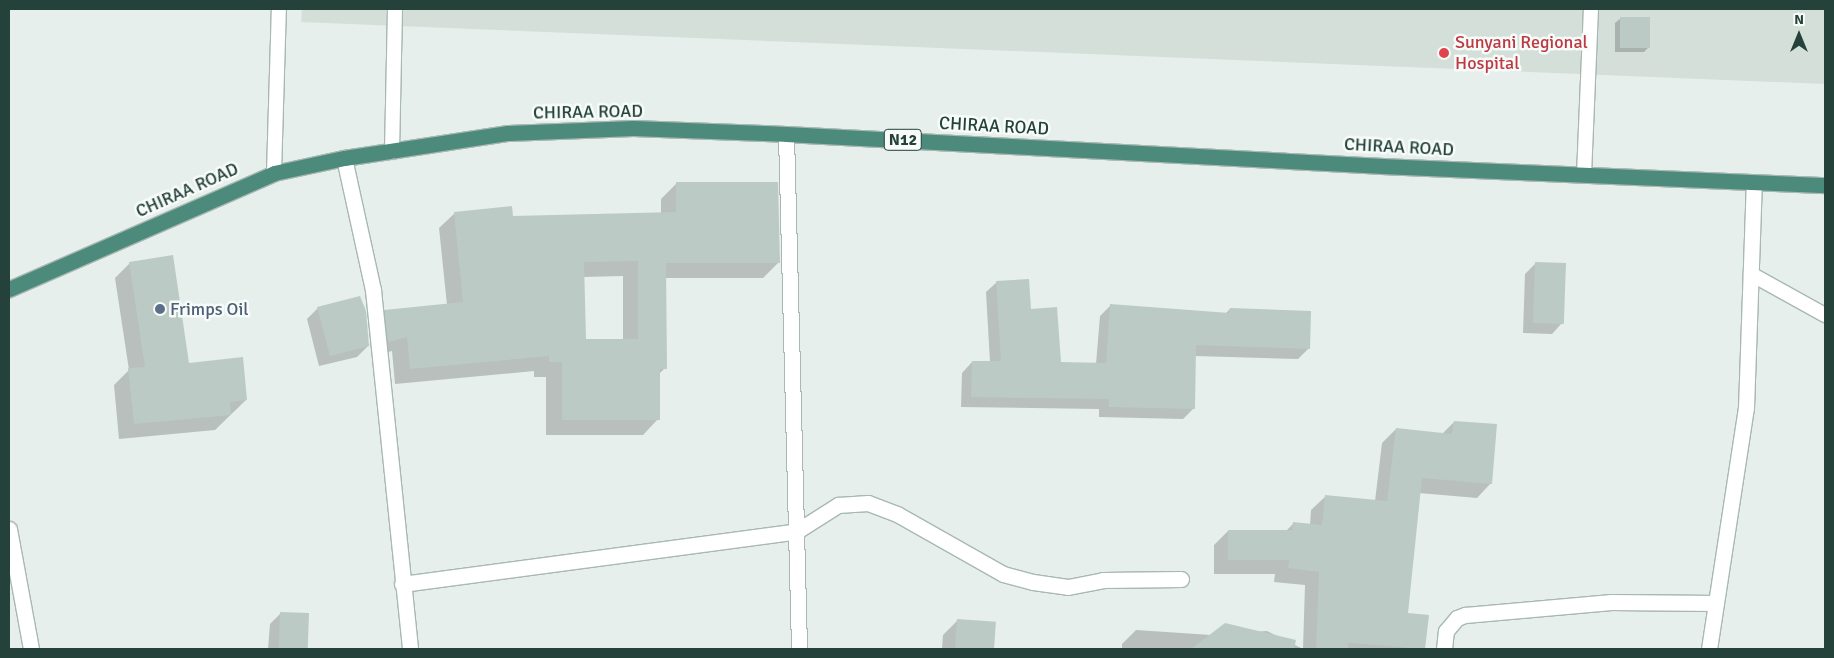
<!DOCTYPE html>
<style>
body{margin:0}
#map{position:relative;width:1834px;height:658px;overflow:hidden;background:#e6efeb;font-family:Signika,sans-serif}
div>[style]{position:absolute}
.built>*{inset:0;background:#d4dfda}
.shadow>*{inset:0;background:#0003}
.building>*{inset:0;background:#bbcac4;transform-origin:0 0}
.roads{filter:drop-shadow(1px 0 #a8b8b2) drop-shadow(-1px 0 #a8b8b2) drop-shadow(0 1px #a8b8b2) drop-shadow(0 -1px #a8b8b2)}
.service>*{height:14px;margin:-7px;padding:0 7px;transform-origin:7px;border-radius:7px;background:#fff}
.minor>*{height:15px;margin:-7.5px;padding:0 7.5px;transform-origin:7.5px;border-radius:7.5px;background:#fff}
.trunk>*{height:15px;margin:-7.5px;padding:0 7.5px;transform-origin:7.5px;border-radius:7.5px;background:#4c8a7c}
.dots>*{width:14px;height:14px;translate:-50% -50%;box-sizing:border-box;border:2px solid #f7fbf9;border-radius:50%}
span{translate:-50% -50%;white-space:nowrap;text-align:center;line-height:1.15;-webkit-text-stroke:5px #f7fbf9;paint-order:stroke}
.shield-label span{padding:1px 4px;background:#f7fbf9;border:1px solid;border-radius:4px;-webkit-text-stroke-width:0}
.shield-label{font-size:16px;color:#24423a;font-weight:700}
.health-label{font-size:18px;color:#be3a42}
.left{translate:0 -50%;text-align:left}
.street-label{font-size:18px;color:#24423a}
.service-label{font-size:18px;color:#4e5e75}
.frame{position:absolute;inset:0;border:10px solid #24423a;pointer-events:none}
.north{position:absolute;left:1774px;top:10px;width:50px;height:50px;-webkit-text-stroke:4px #f7fbf9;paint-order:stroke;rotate:0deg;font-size:14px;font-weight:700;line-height:20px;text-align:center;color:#24423a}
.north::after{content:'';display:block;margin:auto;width:18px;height:22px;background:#24423a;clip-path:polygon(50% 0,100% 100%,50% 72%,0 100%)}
</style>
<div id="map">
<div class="built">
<div style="clip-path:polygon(302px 9px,1825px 9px,1825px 84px,301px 22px)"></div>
</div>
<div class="shadow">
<div style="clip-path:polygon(1621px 18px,1649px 47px,1644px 52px,1615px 52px,1615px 23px)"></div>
<div style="clip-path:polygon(evenodd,677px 183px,779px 262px,763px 278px,665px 278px,665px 368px,658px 375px,658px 419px,643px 435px,546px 435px,546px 377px,534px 377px,534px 371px,395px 384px,392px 351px,373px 356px,369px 326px,385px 311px,447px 305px,439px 228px,455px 213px,512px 218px,661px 214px,661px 199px,677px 183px,623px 276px,623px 340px,585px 340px,583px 277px,623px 276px)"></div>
<div style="clip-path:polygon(130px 263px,188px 364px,246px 400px,215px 430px,119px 439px,114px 385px,129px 370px,115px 278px)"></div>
<div style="clip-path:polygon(1536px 263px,1562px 323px,1552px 334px,1523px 333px,1525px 274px)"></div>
<div style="clip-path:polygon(997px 282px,1030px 310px,1060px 363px,1096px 364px,1100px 316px,1111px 305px,1225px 314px,1230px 309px,1309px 348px,1298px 359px,1195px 356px,1194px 408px,1183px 419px,1099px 417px,1099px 409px,961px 407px,962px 373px,972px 362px,990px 362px,986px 292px)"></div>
<div style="clip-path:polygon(318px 308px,368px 346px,357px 357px,319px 366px,307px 319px)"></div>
<div style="clip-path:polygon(1454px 422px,1491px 483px,1477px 498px,1419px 493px,1406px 614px,1427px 616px,1424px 649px,1122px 649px,1122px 644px,1136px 630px,1211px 635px,1267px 631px,1303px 649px,1305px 585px,1274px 582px,1275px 574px,1214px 574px,1214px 545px,1228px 531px,1286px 531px,1293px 524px,1310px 525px,1311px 510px,1326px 496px,1375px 501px,1382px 443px,1396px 429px,1442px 434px)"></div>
<div style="clip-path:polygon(281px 613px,308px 614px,306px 649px,268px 649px,270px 624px)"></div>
<div style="clip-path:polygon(958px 620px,994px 623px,992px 649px,942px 649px,943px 635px)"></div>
</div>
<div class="building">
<div style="left:1620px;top:17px;width:30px;height:31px"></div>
<div style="clip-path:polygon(evenodd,676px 182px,778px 182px,780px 263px,666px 263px,667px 369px,660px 369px,660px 420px,562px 420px,562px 362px,549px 362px,549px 356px,410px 369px,407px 337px,388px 342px,384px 310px,463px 302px,454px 212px,512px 206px,513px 216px,676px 212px,676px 182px,638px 261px,638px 339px,586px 339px,584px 262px,638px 261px)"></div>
<div style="clip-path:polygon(173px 255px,189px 363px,243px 357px,247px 400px,230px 402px,231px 415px,134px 424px,128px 368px,145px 367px,129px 262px)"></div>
<div style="left:1535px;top:262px;width:31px;height:61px;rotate:2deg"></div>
<div style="clip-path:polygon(1029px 279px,1031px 309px,1057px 307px,1061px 362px,1106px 363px,1110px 304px,1229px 313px,1230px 308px,1311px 311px,1310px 349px,1196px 345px,1195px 409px,1109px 407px,1109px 399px,971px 397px,972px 361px,1001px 361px,996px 281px)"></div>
<div style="clip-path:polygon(360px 296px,366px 311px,369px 346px,330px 356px,317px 307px)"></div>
<div style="clip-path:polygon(1454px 421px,1497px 424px,1492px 484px,1422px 478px,1408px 613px,1429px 615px,1425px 649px,1348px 643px,1348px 649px,1316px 649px,1319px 572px,1288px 568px,1289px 560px,1228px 560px,1228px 530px,1292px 530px,1293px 522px,1322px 525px,1325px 495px,1387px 501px,1396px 428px,1452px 434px)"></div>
<div style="left:280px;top:612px;width:29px;height:37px;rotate:2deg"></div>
<div style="left:957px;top:619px;width:39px;height:30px;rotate:4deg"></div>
<div style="clip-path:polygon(1225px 623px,1296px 640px,1294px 649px,1191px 649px)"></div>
</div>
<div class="roads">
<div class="service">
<div style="left:392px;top:152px;width:143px;rotate:-88.8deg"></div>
<div style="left:274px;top:173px;width:164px;rotate:-88.3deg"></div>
<div style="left:1584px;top:175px;width:166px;rotate:-87.6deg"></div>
<div style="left:1751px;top:274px;width:85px;rotate:29deg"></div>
</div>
<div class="minor">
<div style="left:786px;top:134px;width:515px;rotate:88.55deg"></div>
<div style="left:344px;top:158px;width:135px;rotate:77.6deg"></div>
<div style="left:373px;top:290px;width:361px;rotate:84.1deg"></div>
<div style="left:9px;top:529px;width:122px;rotate:79.6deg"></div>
<div style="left:402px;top:584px;width:399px;rotate:-7.6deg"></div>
<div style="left:797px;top:531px;width:49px;rotate:-32.4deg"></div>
<div style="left:838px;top:505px;width:30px;rotate:-4deg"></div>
<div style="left:868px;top:503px;width:31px;rotate:21deg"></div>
<div style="left:897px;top:514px;width:122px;rotate:29.5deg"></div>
<div style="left:1003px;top:574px;width:31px;rotate:15deg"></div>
<div style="left:1033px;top:582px;width:35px;rotate:8deg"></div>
<div style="left:1068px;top:587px;width:36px;rotate:-11deg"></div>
<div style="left:1103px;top:580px;width:78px;rotate:-0.7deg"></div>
<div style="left:1444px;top:649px;width:18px;rotate:-84deg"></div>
<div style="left:1446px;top:631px;width:17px;rotate:-50deg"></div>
<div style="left:1457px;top:618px;width:9px;rotate:-21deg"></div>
<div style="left:1465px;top:615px;width:147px;rotate:-5.1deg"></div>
<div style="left:1611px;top:602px;width:105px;rotate:0.5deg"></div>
<div style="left:1709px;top:649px;width:244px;rotate:-81.3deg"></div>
<div style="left:1746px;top:408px;width:224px;rotate:-88deg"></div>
</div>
<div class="trunk">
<div style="left:9px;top:289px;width:289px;rotate:-23.6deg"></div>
<div style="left:274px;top:173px;width:72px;rotate:-12.1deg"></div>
<div style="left:344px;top:158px;width:166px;rotate:-8.7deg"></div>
<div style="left:508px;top:133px;width:125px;rotate:-2.3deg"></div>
<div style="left:633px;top:128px;width:153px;rotate:2.2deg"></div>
<div style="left:786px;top:134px;width:598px;rotate:3.07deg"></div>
<div style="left:1383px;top:166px;width:442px;rotate:2.5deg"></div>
</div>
</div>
<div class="dots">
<div style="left:1444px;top:53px;background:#e0444e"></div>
<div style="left:160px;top:309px;background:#5c6f8a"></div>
</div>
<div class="shield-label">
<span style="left:903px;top:140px">N12</span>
</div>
<div class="health-label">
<span class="left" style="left:1455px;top:53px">Sunyani Regional<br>Hospital</span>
</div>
<div class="street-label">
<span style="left:588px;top:112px;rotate:-1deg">CHIRAA ROAD</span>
<span style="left:994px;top:126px;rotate:3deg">CHIRAA ROAD</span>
<span style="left:1399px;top:147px;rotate:3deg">CHIRAA ROAD</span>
<span style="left:187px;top:190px;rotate:-24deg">CHIRAA ROAD</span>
</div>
<div class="service-label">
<span class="left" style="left:170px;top:309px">Frimps Oil</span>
</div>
<div class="frame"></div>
<div class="north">N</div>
</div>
